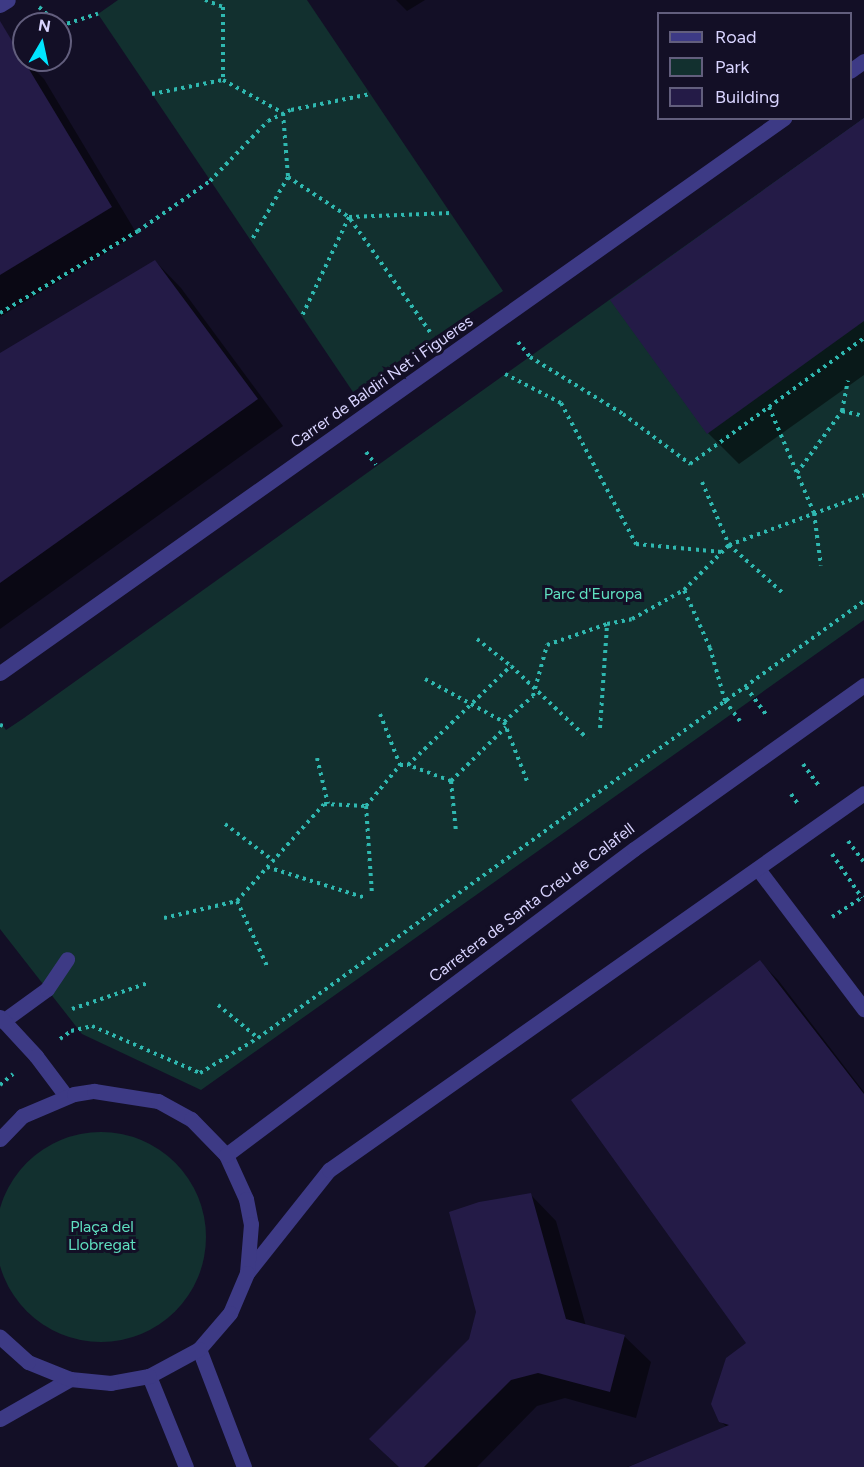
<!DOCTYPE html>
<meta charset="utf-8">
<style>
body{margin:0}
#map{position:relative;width:864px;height:1467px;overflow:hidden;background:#130f26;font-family:Figtree,sans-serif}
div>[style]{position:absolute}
.green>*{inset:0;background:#12302f}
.round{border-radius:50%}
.shadow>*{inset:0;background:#0007}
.building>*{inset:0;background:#241b47}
.path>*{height:4px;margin-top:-2px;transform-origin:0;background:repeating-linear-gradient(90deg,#2fb8b0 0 3px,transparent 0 7.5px)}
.service>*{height:15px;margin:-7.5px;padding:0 7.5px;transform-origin:7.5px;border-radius:7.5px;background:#3d3a85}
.minor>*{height:15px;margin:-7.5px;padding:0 7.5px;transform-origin:7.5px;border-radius:7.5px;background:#3d3a85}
.tertiary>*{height:15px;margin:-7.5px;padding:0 7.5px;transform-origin:7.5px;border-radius:7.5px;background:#3d3a85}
span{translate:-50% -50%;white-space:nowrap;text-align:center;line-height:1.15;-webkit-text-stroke:6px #130f26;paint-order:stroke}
.street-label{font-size:16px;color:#d9d4ff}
.park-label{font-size:16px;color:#5fe0c0}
.legend{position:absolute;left:657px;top:12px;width:195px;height:108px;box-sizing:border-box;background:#130f26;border:2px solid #625e7d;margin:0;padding:8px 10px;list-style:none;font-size:18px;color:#d9d4ff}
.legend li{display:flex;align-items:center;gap:12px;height:30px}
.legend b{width:30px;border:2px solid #625e7d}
.north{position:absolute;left:12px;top:12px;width:60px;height:60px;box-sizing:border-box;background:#130f26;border:2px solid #625e7d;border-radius:50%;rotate:9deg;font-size:16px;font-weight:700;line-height:24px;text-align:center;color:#d9d4ff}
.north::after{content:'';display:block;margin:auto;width:21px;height:27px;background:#00e5ff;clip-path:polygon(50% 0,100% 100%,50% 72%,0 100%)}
</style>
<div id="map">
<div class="green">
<div style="clip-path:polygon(118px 0,307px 0,503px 291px,353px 392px,98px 14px)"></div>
<div style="clip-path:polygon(864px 118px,864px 620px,201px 1090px,82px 1034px,0 929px,0 728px,3px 726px,6px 730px,24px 718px)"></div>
<div class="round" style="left:-4px;top:1132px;width:210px;height:210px"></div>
</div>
<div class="shadow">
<div style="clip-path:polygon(396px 0,425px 0,407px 11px)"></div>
<div style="clip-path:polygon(18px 53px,44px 79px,137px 234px,0 317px,0 63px)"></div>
<div style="clip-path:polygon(864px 120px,864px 375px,739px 464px,708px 433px)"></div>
<div style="clip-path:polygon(155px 261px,181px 288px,283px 426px,0 629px,0 355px)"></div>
<div style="clip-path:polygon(760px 962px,778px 980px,864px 1092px,864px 1467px,627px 1467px,727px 1427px,720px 1421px,748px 1344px)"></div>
<div style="clip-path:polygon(530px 1194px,556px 1221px,586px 1326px,624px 1336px,651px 1362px,636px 1418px,565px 1398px,537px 1406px,477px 1467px,400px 1467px,470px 1339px)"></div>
</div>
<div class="building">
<div style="clip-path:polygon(0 21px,112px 207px,0 275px)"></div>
<div style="clip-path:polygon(864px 118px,864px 321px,707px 434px,610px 300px)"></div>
<div style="clip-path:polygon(155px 260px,258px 399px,0 583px,0 353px)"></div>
<div style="clip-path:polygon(760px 960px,864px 1094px,864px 1467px,628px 1467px,729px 1425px,719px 1422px,711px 1404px,726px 1358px,746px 1343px,571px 1100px)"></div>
<div style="clip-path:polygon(531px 1193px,566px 1319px,625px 1335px,610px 1392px,538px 1373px,511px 1380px,424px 1467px,399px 1467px,369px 1439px,469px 1339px,476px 1312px,449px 1212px,479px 1202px)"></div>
</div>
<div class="path">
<div style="left:205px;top:0;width:19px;rotate:21deg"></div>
<div style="left:223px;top:7px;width:73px;rotate:90deg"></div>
<div style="left:223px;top:80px;width:68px;rotate:28.8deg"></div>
<div style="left:283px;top:113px;width:64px;rotate:85.5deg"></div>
<div style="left:288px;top:177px;width:74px;rotate:120deg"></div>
<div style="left:39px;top:7px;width:25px;rotate:42deg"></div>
<div style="left:60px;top:26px;width:40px;rotate:-18deg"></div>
<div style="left:152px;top:94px;width:72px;rotate:-11.2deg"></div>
<div style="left:288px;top:177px;width:73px;rotate:33.3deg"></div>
<div style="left:349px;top:217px;width:110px;rotate:115.4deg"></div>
<div style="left:0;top:313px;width:161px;rotate:-30.7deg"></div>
<div style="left:138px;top:231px;width:88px;rotate:-34.8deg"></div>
<div style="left:210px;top:181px;width:83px;rotate:-46deg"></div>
<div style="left:268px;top:121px;width:25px;rotate:-26deg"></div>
<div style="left:291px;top:110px;width:81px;rotate:-11.4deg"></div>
<div style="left:430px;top:332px;width:141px;rotate:-125.2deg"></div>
<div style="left:349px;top:217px;width:102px;rotate:-2.2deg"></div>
<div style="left:518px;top:342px;width:19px;rotate:51deg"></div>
<div style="left:530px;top:357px;width:109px;rotate:31.5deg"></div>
<div style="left:623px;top:414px;width:84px;rotate:36.7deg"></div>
<div style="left:690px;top:464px;width:215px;rotate:-35.9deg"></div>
<div style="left:505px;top:374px;width:63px;rotate:27.4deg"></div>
<div style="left:561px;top:403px;width:160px;rotate:62deg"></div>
<div style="left:636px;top:544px;width:86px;rotate:5.3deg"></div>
<div style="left:769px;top:407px;width:115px;rotate:67deg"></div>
<div style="left:814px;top:513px;width:53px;rotate:82.5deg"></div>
<div style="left:842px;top:411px;width:23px;rotate:13deg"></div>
<div style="left:366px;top:452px;width:16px;rotate:52deg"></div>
<div style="left:797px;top:473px;width:77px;rotate:-54deg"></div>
<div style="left:842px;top:411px;width:31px;rotate:-79deg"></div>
<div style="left:702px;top:482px;width:69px;rotate:66.8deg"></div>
<div style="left:729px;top:545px;width:74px;rotate:41.7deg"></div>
<div style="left:477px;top:639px;width:43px;rotate:38.5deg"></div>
<div style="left:511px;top:666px;width:105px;rotate:43.5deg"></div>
<div style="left:425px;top:679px;width:90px;rotate:28.6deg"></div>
<div style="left:504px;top:722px;width:63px;rotate:68.7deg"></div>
<div style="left:746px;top:687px;width:37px;rotate:54deg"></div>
<div style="left:380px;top:714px;width:55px;rotate:68.6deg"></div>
<div style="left:740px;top:721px;width:25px;rotate:-127deg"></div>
<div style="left:725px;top:701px;width:55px;rotate:-105.8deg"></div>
<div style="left:710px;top:648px;width:64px;rotate:-114.1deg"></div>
<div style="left:684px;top:590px;width:64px;rotate:-45deg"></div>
<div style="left:729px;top:545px;width:144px;rotate:-20.3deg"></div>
<div style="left:504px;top:722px;width:39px;rotate:-42deg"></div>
<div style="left:533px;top:696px;width:53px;rotate:-74.6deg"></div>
<div style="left:547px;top:645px;width:64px;rotate:-19.3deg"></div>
<div style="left:0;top:725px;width:3px;rotate:18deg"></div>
<div style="left:600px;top:728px;width:104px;rotate:-86.1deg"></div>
<div style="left:607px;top:624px;width:25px;rotate:-11deg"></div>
<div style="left:632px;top:619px;width:60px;rotate:-29.1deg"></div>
<div style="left:317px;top:758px;width:47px;rotate:76.6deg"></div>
<div style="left:803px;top:764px;width:29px;rotate:54deg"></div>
<div style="left:451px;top:781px;width:46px;rotate:-159.6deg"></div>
<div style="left:408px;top:765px;width:143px;rotate:-43.9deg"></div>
<div style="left:451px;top:781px;width:77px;rotate:-44.5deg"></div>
<div style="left:451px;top:781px;width:51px;rotate:84.4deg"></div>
<div style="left:791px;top:794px;width:12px;rotate:55deg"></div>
<div style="left:366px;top:806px;width:87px;rotate:86.1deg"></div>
<div style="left:225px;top:824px;width:61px;rotate:37.1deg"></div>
<div style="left:848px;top:841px;width:26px;rotate:53deg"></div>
<div style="left:832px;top:854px;width:53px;rotate:55.7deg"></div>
<div style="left:267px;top:867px;width:104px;rotate:17.4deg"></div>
<div style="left:237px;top:901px;width:74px;rotate:65.2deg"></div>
<div style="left:832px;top:917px;width:38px;rotate:-33deg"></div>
<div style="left:164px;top:918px;width:75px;rotate:-13.1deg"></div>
<div style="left:237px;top:901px;width:130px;rotate:-48.1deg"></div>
<div style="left:324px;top:804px;width:42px;rotate:2.7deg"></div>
<div style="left:366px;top:806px;width:53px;rotate:-50.3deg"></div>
<div style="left:400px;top:765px;width:8px"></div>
<div style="left:218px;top:1005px;width:52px;rotate:39.5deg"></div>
<div style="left:72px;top:1009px;width:80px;rotate:-18.9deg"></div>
<div style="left:60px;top:1039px;width:14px;rotate:-36deg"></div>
<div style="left:71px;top:1031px;width:22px;rotate:-13deg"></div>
<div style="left:92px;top:1026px;width:118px;rotate:23.5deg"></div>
<div style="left:200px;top:1073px;width:68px;rotate:-31.1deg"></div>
<div style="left:258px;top:1038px;width:747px;rotate:-35.8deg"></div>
<div style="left:0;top:1085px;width:17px;rotate:-40deg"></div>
</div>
<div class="service">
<div style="left:3px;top:1021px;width:54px;rotate:-36deg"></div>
<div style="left:47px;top:989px;width:36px;rotate:-56deg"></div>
</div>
<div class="minor">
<div style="left:0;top:5px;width:9px;rotate:-32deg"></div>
<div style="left:850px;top:71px;width:17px;rotate:-36deg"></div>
<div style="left:0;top:673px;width:961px;rotate:-35.29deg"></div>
<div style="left:758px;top:869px;width:176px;rotate:52.9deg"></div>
<div style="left:0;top:1017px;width:53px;rotate:47.3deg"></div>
<div style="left:36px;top:1056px;width:50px;rotate:53.1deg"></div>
<div style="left:247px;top:1273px;width:132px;rotate:-51.5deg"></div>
<div style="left:329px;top:1170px;width:654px;rotate:-35.17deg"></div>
<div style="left:199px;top:1349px;width:126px;rotate:69.1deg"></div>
<div style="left:149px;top:1376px;width:98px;rotate:67.9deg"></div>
<div style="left:0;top:1419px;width:81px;rotate:-29.7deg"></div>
</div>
<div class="tertiary">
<div style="left:0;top:1139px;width:32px;rotate:-46deg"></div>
<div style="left:22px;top:1116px;width:56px;rotate:-22.9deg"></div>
<div style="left:74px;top:1094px;width:20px;rotate:-9deg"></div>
<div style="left:94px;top:1091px;width:65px;rotate:8.9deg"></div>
<div style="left:158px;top:1101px;width:38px;rotate:29deg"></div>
<div style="left:191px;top:1119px;width:50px;rotate:45.8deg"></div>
<div style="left:226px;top:1155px;width:48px;rotate:65.6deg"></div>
<div style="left:246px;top:1199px;width:25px;rotate:79deg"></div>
<div style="left:251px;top:1224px;width:49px;rotate:94.7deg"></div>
<div style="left:247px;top:1273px;width:43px;rotate:113deg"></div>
<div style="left:230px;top:1313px;width:48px;rotate:130.7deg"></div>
<div style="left:199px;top:1349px;width:57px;rotate:151.6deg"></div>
<div style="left:149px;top:1376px;width:39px;rotate:170deg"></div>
<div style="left:111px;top:1383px;width:41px;rotate:-174.4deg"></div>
<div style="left:70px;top:1379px;width:45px;rotate:-158deg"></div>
<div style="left:28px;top:1362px;width:38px;rotate:-138deg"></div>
<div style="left:226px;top:1155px;width:510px;rotate:-36.87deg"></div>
<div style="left:634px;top:849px;width:282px;rotate:-35.5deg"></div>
</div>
<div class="street-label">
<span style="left:382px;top:382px;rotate:-35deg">Carrer de Baldiri Net i Figueres</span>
<span style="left:532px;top:903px;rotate:-37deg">Carretera de Santa Creu de Calafell</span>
</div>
<div class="park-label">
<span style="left:593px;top:594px">Parc d'Europa</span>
<span style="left:102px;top:1236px">Plaça del<br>Llobregat</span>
</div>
<ul class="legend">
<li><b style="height:8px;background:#3d3a85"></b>Road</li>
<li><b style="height:16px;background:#12302f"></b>Park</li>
<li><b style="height:16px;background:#241b47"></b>Building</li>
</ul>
<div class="north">N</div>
</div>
